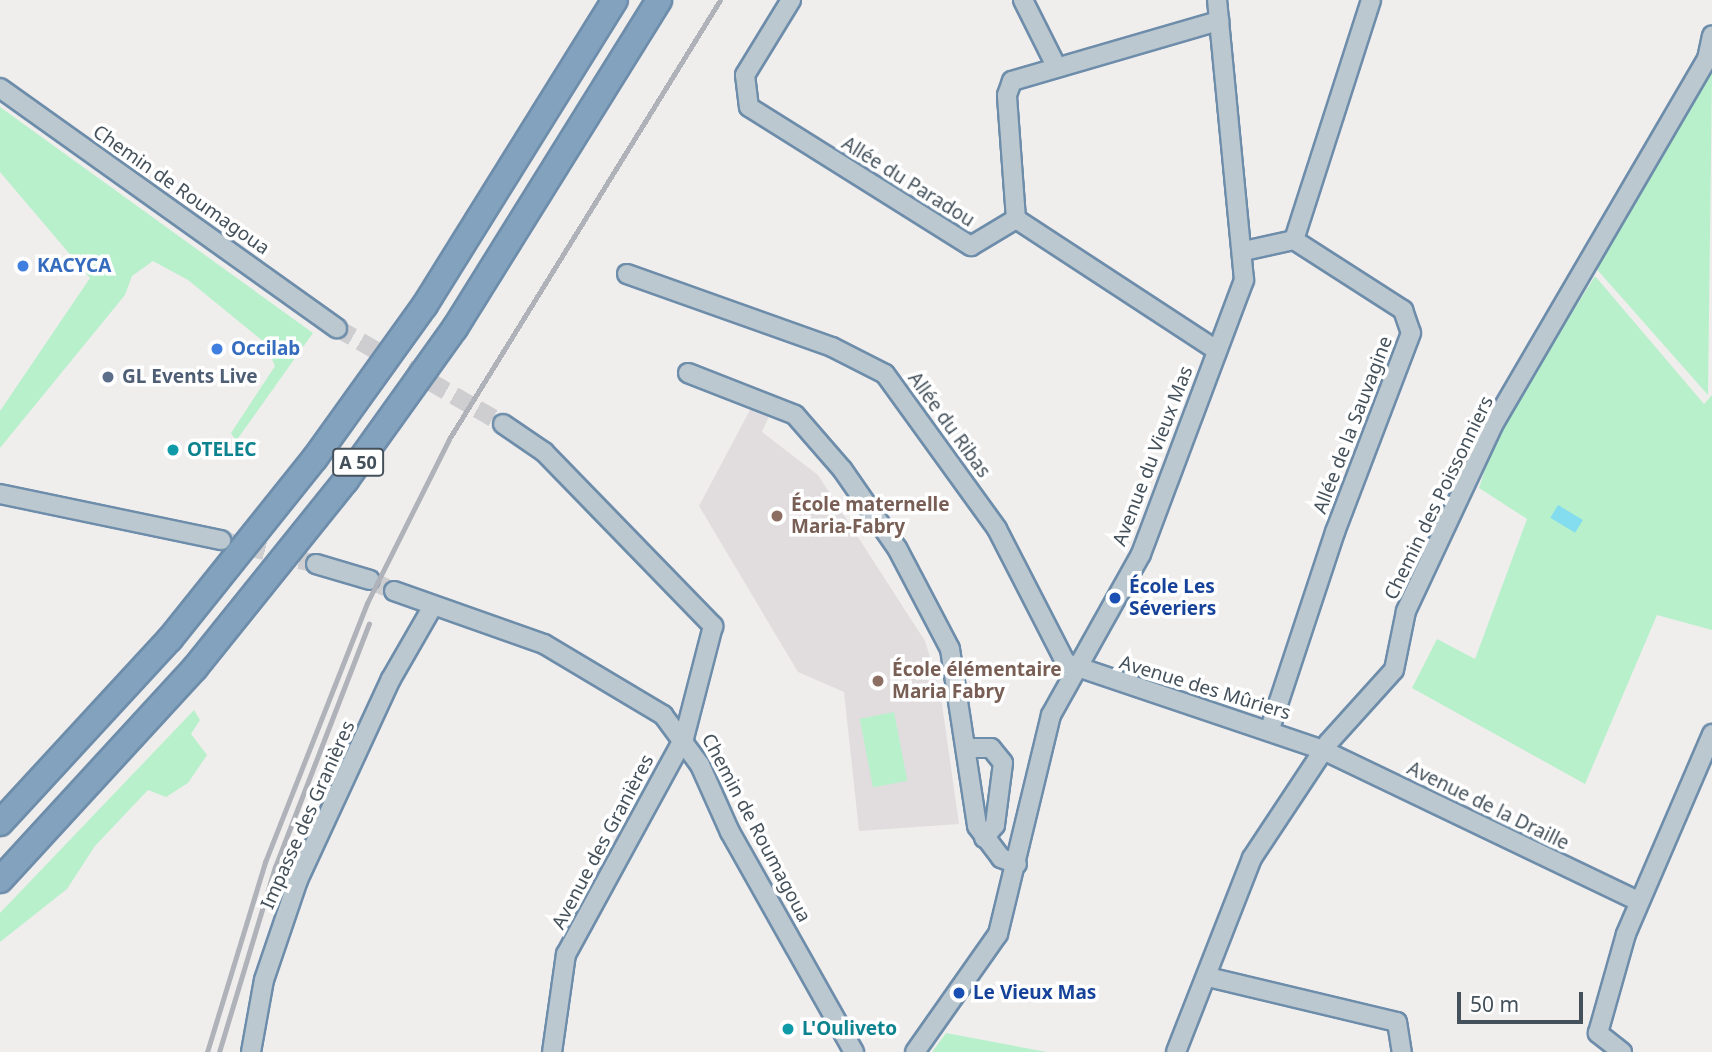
<!DOCTYPE html>
<meta charset="utf-8">
<style>
body{margin:0}
#map{position:relative;width:1712px;height:1052px;overflow:hidden;background:#f0eded;font-family:"Noto Sans",sans-serif}
div>[style]{position:absolute}
.education>*{inset:0;background:#e1dddf}
.green>*{inset:0;background:#b8f0cc;transform-origin:0 0}
.water>*{inset:0;background:#83ddef;transform-origin:0 0}
.minor-tunnel>*{height:18px;margin-top:-9px;transform-origin:0;background:repeating-linear-gradient(90deg,#ceced0 0 18px,transparent 0 27px)}
.roads{filter:drop-shadow(2px 0 #6d8daa) drop-shadow(-2px 0 #6d8daa) drop-shadow(0 2px #6d8daa) drop-shadow(0 -2px #6d8daa)}
.minor>*{height:18px;margin:-9px;padding:0 9px;transform-origin:9px;border-radius:9px;background:#bcc8d0}
.highway>*{height:24px;margin:-12px;padding:0 12px;transform-origin:12px;border-radius:12px;background:#82a2be}
.rail>*{height:5px;margin:-2.5px;padding:0 2.5px;transform-origin:2.5px;border-radius:2.5px;background:#afb2b8}
.dots>*{width:19px;height:19px;translate:-50% -50%;box-sizing:border-box;border:4px solid #fff;border-radius:50%}
span{translate:-50% -50%;white-space:nowrap;text-align:center;line-height:1.15;-webkit-text-stroke:7px #fff;paint-order:stroke}
.shield-label span{padding:2px 5px;background:#fff;border:2px solid;border-radius:5px;-webkit-text-stroke-width:0}
.shield-label{font-size:18px;color:#44515b;font-weight:700}
.street-label{font-size:19px;color:#44515b}
.shop-label{font-size:19px;color:#366cbe;font-weight:700}
.left{translate:0 -50%;text-align:left}
.service-label{font-size:19px;color:#4e5e75;font-weight:700}
.culture-label{font-size:19px;color:#0d838f;font-weight:700}
.education-label{font-size:19px;color:#785e54;font-weight:700}
.transit-label{font-size:19px;color:#164399;font-weight:700}
.scale{position:absolute;left:1457px;top:992px;width:126px;height:32px;box-sizing:border-box;border:4px solid #44515b;border-top:0;padding-left:9px;font-size:21px;line-height:24px;white-space:nowrap;color:#44515b;-webkit-text-stroke:5px #fff;paint-order:stroke}
</style>
<div id="map">
<div class="education">
<div style="clip-path:polygon(751px 408px,769px 416px,762px 432px,818px 475px,925px 641px,940px 690px,959px 824px,859px 831px,844px 692px,798px 672px,699px 506px)"></div>
</div>
<div class="green">
<div style="clip-path:polygon(1706px 67px,1712px 74px,1708px 395px,1593px 265px)"></div>
<div style="clip-path:polygon(0 107px,313px 333px,236px 441px,231px 433px,275px 366px,264px 342px,188px 280px,153px 261px,132px 276px,125px 295px,0 448px,0 411px,90px 278px,0 172px)"></div>
<div style="clip-path:polygon(1595px 276px,1704px 404px,1712px 395px,1712px 630px,1657px 615px,1585px 784px,1412px 688px,1437px 639px,1475px 659px,1527px 519px,1479px 488px,1497px 432px)"></div>
<div style="clip-path:polygon(194px 710px,200px 720px,191px 734px,207px 755px,188px 783px,166px 797px,148px 790px,95px 846px,67px 889px,0 942px,0 913px)"></div>
<div style="left:894px;top:712px;width:70px;height:35px;rotate:79deg"></div>
<div style="clip-path:polygon(946px 1033px,1047px 1052px,932px 1052px)"></div>
</div>
<div class="water">
<div style="left:1558px;top:505px;width:29px;height:15px;rotate:31deg"></div>
</div>
<div class="minor-tunnel">
<div style="left:337px;top:328px;width:192px;rotate:30deg"></div>
<div style="left:221px;top:540px;width:98px;rotate:14.2deg"></div>
<div style="left:370px;top:580px;width:26px;rotate:25deg"></div>
</div>
<div class="roads">
<div class="minor">
<div style="left:791px;top:0;width:88px;rotate:121.5deg"></div>
<div style="left:745px;top:75px;width:32px;rotate:83deg"></div>
<div style="left:749px;top:107px;width:262px;rotate:32.1deg"></div>
<div style="left:971px;top:246px;width:52px;rotate:-31deg"></div>
<div style="left:1016px;top:219px;width:239px;rotate:33.2deg"></div>
<div style="left:1023px;top:0;width:72px;rotate:63.4deg"></div>
<div style="left:0;top:88px;width:414px;rotate:35.5deg"></div>
<div style="left:1016px;top:219px;width:124px;rotate:-94.2deg"></div>
<div style="left:1007px;top:95px;width:15px;rotate:-70deg"></div>
<div style="left:1012px;top:81px;width:216px;rotate:-16.2deg"></div>
<div style="left:1294px;top:240px;width:252px;rotate:-72.2deg"></div>
<div style="left:1244px;top:251px;width:51px;rotate:-12.4deg"></div>
<div style="left:1294px;top:240px;width:130px;rotate:32.7deg"></div>
<div style="left:1403px;top:310px;width:24px;rotate:71deg"></div>
<div style="left:1411px;top:333px;width:213px;rotate:110.9deg"></div>
<div style="left:1335px;top:532px;width:206px;rotate:108.3deg"></div>
<div style="left:627px;top:274px;width:218px;rotate:19.6deg"></div>
<div style="left:832px;top:347px;width:59px;rotate:27deg"></div>
<div style="left:885px;top:374px;width:191px;rotate:54.1deg"></div>
<div style="left:997px;top:529px;width:151px;rotate:62.8deg"></div>
<div style="left:1066px;top:663px;width:271px;rotate:18.7deg"></div>
<div style="left:1323px;top:750px;width:347px;rotate:25.6deg"></div>
<div style="left:688px;top:373px;width:115px;rotate:21.4deg"></div>
<div style="left:795px;top:415px;width:72px;rotate:49deg"></div>
<div style="left:842px;top:469px;width:96px;rotate:55.2deg"></div>
<div style="left:897px;top:548px;width:114px;rotate:62.3deg"></div>
<div style="left:950px;top:649px;width:179px;rotate:81.3deg"></div>
<div style="left:977px;top:826px;width:40px;rotate:53deg"></div>
<div style="left:1001px;top:858px;width:17px;rotate:21deg"></div>
<div style="left:503px;top:424px;width:50px;rotate:34.3deg"></div>
<div style="left:544px;top:452px;width:243px;rotate:45.8deg"></div>
<div style="left:713px;top:626px;width:116px;rotate:104.5deg"></div>
<div style="left:684px;top:738px;width:246px;rotate:118.6deg"></div>
<div style="left:566px;top:954px;width:99px;rotate:98.1deg"></div>
<div style="left:0;top:494px;width:226px;rotate:11.8deg"></div>
<div style="left:316px;top:564px;width:56px;rotate:16.5deg"></div>
<div style="left:394px;top:591px;width:159px;rotate:19.5deg"></div>
<div style="left:544px;top:644px;width:139px;rotate:30.8deg"></div>
<div style="left:663px;top:715px;width:62px;rotate:53.5deg"></div>
<div style="left:700px;top:765px;width:73px;rotate:65.9deg"></div>
<div style="left:730px;top:832px;width:253px;rotate:60.6deg"></div>
<div style="left:966px;top:748px;width:25px"></div>
<div style="left:991px;top:748px;width:19px;rotate:51deg"></div>
<div style="left:1003px;top:763px;width:63px;rotate:97.4deg"></div>
<div style="left:995px;top:825px;width:17px;rotate:130deg"></div>
<div style="left:1208px;top:977px;width:194px;rotate:13.4deg"></div>
<div style="left:1397px;top:1022px;width:30px;rotate:81deg"></div>
<div style="left:251px;top:1052px;width:73px;rotate:-79.8deg"></div>
<div style="left:264px;top:980px;width:106px;rotate:-71.2deg"></div>
<div style="left:298px;top:880px;width:221px;rotate:-65.2deg"></div>
<div style="left:391px;top:679px;width:84px;rotate:-60.1deg"></div>
<div style="left:915px;top:1052px;width:144px;rotate:-54.9deg"></div>
<div style="left:998px;top:934px;width:225px;rotate:-76.4deg"></div>
<div style="left:1051px;top:715px;width:184px;rotate:-60.8deg"></div>
<div style="left:1141px;top:554px;width:293px;rotate:-69.4deg"></div>
<div style="left:1244px;top:280px;width:281px;rotate:-95.5deg"></div>
<div style="left:1176px;top:1052px;width:208px;rotate:-68.6deg"></div>
<div style="left:1252px;top:858px;width:138px;rotate:-56.5deg"></div>
<div style="left:1328px;top:743px;width:98px;rotate:-47.9deg"></div>
<div style="left:1394px;top:670px;width:60px;rotate:-78.5deg"></div>
<div style="left:1406px;top:611px;width:205px;rotate:-64.9deg"></div>
<div style="left:1493px;top:425px;width:424px;rotate:-59.7deg"></div>
<div style="left:1707px;top:59px;width:24px;rotate:-78deg"></div>
<div style="left:1622px;top:1052px;width:31px;rotate:-142deg"></div>
<div style="left:1598px;top:1033px;width:103px;rotate:-74.2deg"></div>
<div style="left:1626px;top:934px;width:218px;rotate:-66.7deg"></div>
</div>
<div class="highway">
<div style="left:0;top:823px;width:251px;rotate:-47.3deg"></div>
<div style="left:170px;top:639px;width:232px;rotate:-51.3deg"></div>
<div style="left:315px;top:458px;width:188px;rotate:-54.3deg"></div>
<div style="left:425px;top:305px;width:359px;rotate:-58.1deg"></div>
<div style="left:0;top:880px;width:288px;rotate:-47.4deg"></div>
<div style="left:195px;top:668px;width:241px;rotate:-51.2deg"></div>
<div style="left:346px;top:480px;width:187px;rotate:-54.4deg"></div>
<div style="left:455px;top:328px;width:386px;rotate:-58.1deg"></div>
</div>
</div>
<div class="rail">
<div style="left:207px;top:1052px;width:199px;rotate:-73deg"></div>
<div style="left:265px;top:862px;width:278px;rotate:-68.5deg"></div>
<div style="left:367px;top:603px;width:183px;rotate:-63.4deg"></div>
<div style="left:449px;top:439px;width:516px;rotate:-58.31deg"></div>
<div style="left:219px;top:1052px;width:193px;rotate:-73.2deg"></div>
<div style="left:275px;top:867px;width:261px;rotate:-68.9deg"></div>
</div>
<div class="dots">
<div style="left:23px;top:266px;background:#3f7fe0"></div>
<div style="left:217px;top:349px;background:#3f7fe0"></div>
<div style="left:108px;top:377px;background:#5c6f8a"></div>
<div style="left:173px;top:450px;background:#0f9aa8"></div>
<div style="left:777px;top:516px;background:#8d6e63"></div>
<div style="left:1115px;top:598px;background:#1a4fb4"></div>
<div style="left:878px;top:681px;background:#8d6e63"></div>
<div style="left:959px;top:993px;background:#1a4fb4"></div>
<div style="left:788px;top:1029px;background:#0f9aa8"></div>
</div>
<div class="shield-label">
<span style="left:358px;top:462px">A 50</span>
</div>
<div class="street-label">
<span style="left:908px;top:182px;rotate:32deg">Allée du Paradou</span>
<span style="left:181px;top:190px;rotate:35deg">Chemin de Roumagoua</span>
<span style="left:949px;top:425px;rotate:54deg">Allée du Ribas</span>
<span style="left:1353px;top:425px;rotate:-69deg">Allée de la Sauvagine</span>
<span style="left:1153px;top:456px;rotate:-69deg">Avenue du Vieux Mas</span>
<span style="left:1439px;top:498px;rotate:-64deg">Chemin des Poissonniers</span>
<span style="left:1205px;top:688px;rotate:17deg">Avenue des Mûriers</span>
<span style="left:1488px;top:806px;rotate:26deg">Avenue de la Draille</span>
<span style="left:308px;top:815px;rotate:-66deg">Impasse des Granières</span>
<span style="left:756px;top:828px;rotate:62deg">Chemin de Roumagoua</span>
<span style="left:603px;top:842px;rotate:-62deg">Avenue des Granières</span>
</div>
<div class="shop-label">
<span class="left" style="left:37px;top:266px">KACYCA</span>
<span class="left" style="left:231px;top:349px">Occilab</span>
</div>
<div class="service-label">
<span class="left" style="left:122px;top:377px">GL Events Live</span>
</div>
<div class="culture-label">
<span class="left" style="left:187px;top:450px">OTELEC</span>
<span class="left" style="left:802px;top:1029px">L'Ouliveto</span>
</div>
<div class="education-label">
<span class="left" style="left:791px;top:516px">École maternelle<br>Maria-Fabry</span>
<span class="left" style="left:892px;top:681px">École élémentaire<br>Maria Fabry</span>
</div>
<div class="transit-label">
<span class="left" style="left:1129px;top:598px">École Les<br>Séveriers</span>
<span class="left" style="left:973px;top:993px">Le Vieux Mas</span>
</div>
<div class="scale">50 m</div>
</div>
